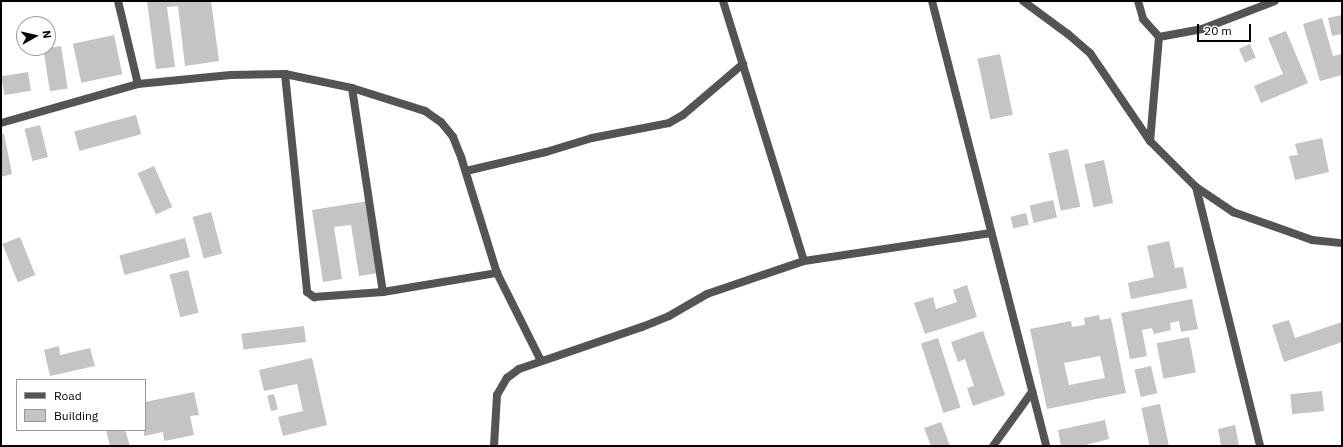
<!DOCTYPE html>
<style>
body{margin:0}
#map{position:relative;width:1343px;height:447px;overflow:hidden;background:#fff;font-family:"IBM Plex Sans",sans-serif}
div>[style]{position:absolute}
.building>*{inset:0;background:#c4c4c4;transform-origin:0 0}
.minor>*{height:8px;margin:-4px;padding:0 4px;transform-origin:4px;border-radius:4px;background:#545454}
span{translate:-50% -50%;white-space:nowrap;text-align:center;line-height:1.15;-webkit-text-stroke:3.5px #fff;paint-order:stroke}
.frame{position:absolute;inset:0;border:2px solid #000;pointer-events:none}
.legend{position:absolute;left:16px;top:379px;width:130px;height:52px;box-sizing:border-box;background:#fff;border:1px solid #999;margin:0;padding:5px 7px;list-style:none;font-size:12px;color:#000}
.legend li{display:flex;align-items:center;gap:8px;height:20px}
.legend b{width:20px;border:1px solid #999}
.north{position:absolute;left:16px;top:16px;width:40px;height:40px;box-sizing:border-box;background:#fff;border:1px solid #999;border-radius:50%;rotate:82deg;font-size:11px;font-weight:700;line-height:16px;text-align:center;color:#000}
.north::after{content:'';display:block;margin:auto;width:14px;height:18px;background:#000;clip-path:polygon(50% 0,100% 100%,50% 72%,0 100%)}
.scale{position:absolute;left:1197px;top:24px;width:54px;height:18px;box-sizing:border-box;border:2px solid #000;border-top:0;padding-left:5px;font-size:12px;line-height:14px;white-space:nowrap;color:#000;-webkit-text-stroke:3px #fff;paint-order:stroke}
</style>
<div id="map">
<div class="building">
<div style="clip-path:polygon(147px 1px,211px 1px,219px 61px,185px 66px,178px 6px,167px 7px,175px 67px,156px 69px)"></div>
<div style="clip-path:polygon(1342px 15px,1342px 34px,1332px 36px,1328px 18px)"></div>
<div style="clip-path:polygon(1322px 18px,1333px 56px,1342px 54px,1342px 75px,1320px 81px,1303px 24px)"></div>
<div style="clip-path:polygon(1286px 31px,1308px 83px,1261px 103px,1254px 86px,1283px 74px,1268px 38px)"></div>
<div style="left:114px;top:35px;width:40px;height:42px;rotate:78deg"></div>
<div style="left:1250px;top:44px;width:15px;height:12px;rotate:67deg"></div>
<div style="left:61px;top:46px;width:43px;height:18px;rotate:81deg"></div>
<div style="left:1000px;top:54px;width:62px;height:23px;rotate:78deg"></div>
<div style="left:28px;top:72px;width:19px;height:27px;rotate:81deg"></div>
<div style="left:136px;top:115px;width:20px;height:64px;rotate:75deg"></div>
<div style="left:40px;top:125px;width:33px;height:16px;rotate:76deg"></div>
<div style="clip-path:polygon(1px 134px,4px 134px,12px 174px,1px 177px)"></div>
<div style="clip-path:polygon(1322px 138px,1329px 172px,1295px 180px,1289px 156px,1298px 155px,1295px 144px)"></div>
<div style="left:1068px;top:149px;width:59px;height:20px;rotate:78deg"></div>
<div style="left:1104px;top:160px;width:44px;height:20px;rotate:78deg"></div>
<div style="left:154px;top:166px;width:45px;height:18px;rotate:66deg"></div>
<div style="left:1053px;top:200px;width:18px;height:24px;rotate:77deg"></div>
<div style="clip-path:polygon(368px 201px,379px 273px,359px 276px,351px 225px,334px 227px,342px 279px,323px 282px,312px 210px)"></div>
<div style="left:211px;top:212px;width:43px;height:19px;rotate:75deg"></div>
<div style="left:1026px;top:213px;width:12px;height:16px;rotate:76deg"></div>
<div style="left:20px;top:237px;width:41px;height:19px;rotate:68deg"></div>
<div style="left:185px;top:238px;width:20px;height:68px;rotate:75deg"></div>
<div style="clip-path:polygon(1169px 241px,1175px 268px,1183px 267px,1187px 288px,1131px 299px,1128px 283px,1154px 277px,1147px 246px)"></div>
<div style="left:188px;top:270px;width:44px;height:19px;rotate:76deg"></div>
<div style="clip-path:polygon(967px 285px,977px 317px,925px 334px,914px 303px,933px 297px,936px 309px,957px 302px,953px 290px)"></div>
<div style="clip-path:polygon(1192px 299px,1198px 329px,1181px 332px,1179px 321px,1170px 323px,1171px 330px,1154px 334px,1152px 328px,1142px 330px,1147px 356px,1130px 359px,1121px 313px)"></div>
<div style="clip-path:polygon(evenodd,1099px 315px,1100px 320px,1111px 318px,1126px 393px,1047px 409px,1030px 329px,1071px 321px,1072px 327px,1085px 325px,1084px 318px,1099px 315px,1100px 356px,1105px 378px,1069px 385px,1064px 363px,1100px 356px)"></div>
<div style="clip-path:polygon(1289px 320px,1295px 338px,1342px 322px,1342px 342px,1284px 362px,1272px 325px)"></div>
<div style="left:304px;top:326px;width:16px;height:63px;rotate:83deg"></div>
<div style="clip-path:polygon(983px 331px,1005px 395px,973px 406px,967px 388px,974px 386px,965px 359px,958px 362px,951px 342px)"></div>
<div style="left:1189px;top:337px;width:36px;height:33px;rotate:79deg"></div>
<div style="left:938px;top:338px;width:73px;height:18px;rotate:72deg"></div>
<div style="clip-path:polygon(59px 346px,60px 355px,90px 348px,95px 366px,50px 376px,44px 350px)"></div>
<div style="clip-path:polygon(312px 358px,327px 425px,283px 436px,278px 417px,303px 411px,297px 384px,264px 391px,259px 370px)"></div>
<div style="left:1151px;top:366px;width:28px;height:17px;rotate:77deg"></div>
<div style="left:1322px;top:391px;width:20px;height:32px;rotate:84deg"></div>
<div style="clip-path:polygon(194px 392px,199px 415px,190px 416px,194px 435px,164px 441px,163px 432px,144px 436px,145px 402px)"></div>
<div style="left:274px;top:394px;width:16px;height:7px;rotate:76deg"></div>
<div style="left:1160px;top:404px;width:43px;height:19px;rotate:78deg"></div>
<div style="clip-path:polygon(1105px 420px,1109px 439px,1082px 446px,1061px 446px,1058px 430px)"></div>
<div style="clip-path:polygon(941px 422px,950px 446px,931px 446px,924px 428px)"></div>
<div style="clip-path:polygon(1235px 425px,1239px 446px,1221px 446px,1218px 429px)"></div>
<div style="clip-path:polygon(106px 430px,125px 430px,130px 446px,110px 446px)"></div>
</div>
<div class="minor">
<div style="left:118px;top:1px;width:85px;rotate:76.5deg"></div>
<div style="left:723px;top:1px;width:272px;rotate:72.7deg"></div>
<div style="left:932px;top:1px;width:459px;rotate:75.6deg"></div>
<div style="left:1023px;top:1px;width:56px;rotate:36.3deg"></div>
<div style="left:1068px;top:34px;width:29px;rotate:41deg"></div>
<div style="left:1090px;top:53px;width:107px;rotate:55.7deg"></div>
<div style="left:1150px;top:141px;width:65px;rotate:45deg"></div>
<div style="left:1196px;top:187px;width:45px;rotate:34deg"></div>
<div style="left:1233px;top:212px;width:84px;rotate:19.5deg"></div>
<div style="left:1312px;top:240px;width:30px;rotate:6deg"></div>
<div style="left:1138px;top:1px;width:19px;rotate:74deg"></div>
<div style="left:1143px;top:19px;width:24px;rotate:48deg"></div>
<div style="left:1159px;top:37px;width:104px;rotate:94.9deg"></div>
<div style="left:1159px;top:37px;width:44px;rotate:-10.5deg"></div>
<div style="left:1202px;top:29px;width:78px;rotate:-21deg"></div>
<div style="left:285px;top:74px;width:219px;rotate:84.2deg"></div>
<div style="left:307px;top:292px;width:9px;rotate:36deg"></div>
<div style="left:314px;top:297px;width:69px;rotate:-4.1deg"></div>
<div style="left:383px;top:292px;width:116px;rotate:-9.5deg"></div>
<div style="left:352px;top:88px;width:206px;rotate:81.4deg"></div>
<div style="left:1px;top:123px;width:142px;rotate:-15.9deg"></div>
<div style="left:138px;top:84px;width:93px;rotate:-5.5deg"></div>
<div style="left:231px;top:75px;width:54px;rotate:-1.1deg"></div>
<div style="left:285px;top:74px;width:68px;rotate:11.8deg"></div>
<div style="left:352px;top:88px;width:77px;rotate:17.5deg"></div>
<div style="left:425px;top:111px;width:19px;rotate:35deg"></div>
<div style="left:441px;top:122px;width:19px;rotate:51deg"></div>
<div style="left:453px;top:137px;width:22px;rotate:68deg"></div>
<div style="left:461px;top:157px;width:121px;rotate:72.8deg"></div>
<div style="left:497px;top:273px;width:98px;rotate:63.4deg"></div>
<div style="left:466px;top:171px;width:82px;rotate:-13.4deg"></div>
<div style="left:546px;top:152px;width:48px;rotate:-16.9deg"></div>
<div style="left:592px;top:138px;width:78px;rotate:-11deg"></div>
<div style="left:669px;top:123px;width:16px;rotate:-30deg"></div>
<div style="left:683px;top:115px;width:79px;rotate:-40.4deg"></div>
<div style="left:1196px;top:187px;width:267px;rotate:76.1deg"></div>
<div style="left:494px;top:446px;width:51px;rotate:-86.6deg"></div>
<div style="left:497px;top:395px;width:20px;rotate:-60deg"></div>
<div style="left:507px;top:378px;width:15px;rotate:-37deg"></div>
<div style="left:519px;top:369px;width:130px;rotate:-18.9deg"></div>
<div style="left:642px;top:327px;width:29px;rotate:-22deg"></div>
<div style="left:669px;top:316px;width:44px;rotate:-30.1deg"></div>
<div style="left:707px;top:294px;width:102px;rotate:-18.8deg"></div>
<div style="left:804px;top:261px;width:189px;rotate:-8.5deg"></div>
<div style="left:993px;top:446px;width:67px;rotate:-54.2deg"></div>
</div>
<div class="frame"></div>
<ul class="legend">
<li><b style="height:5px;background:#545454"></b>Road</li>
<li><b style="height:11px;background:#c4c4c4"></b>Building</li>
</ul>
<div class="north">N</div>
<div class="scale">20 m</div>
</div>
